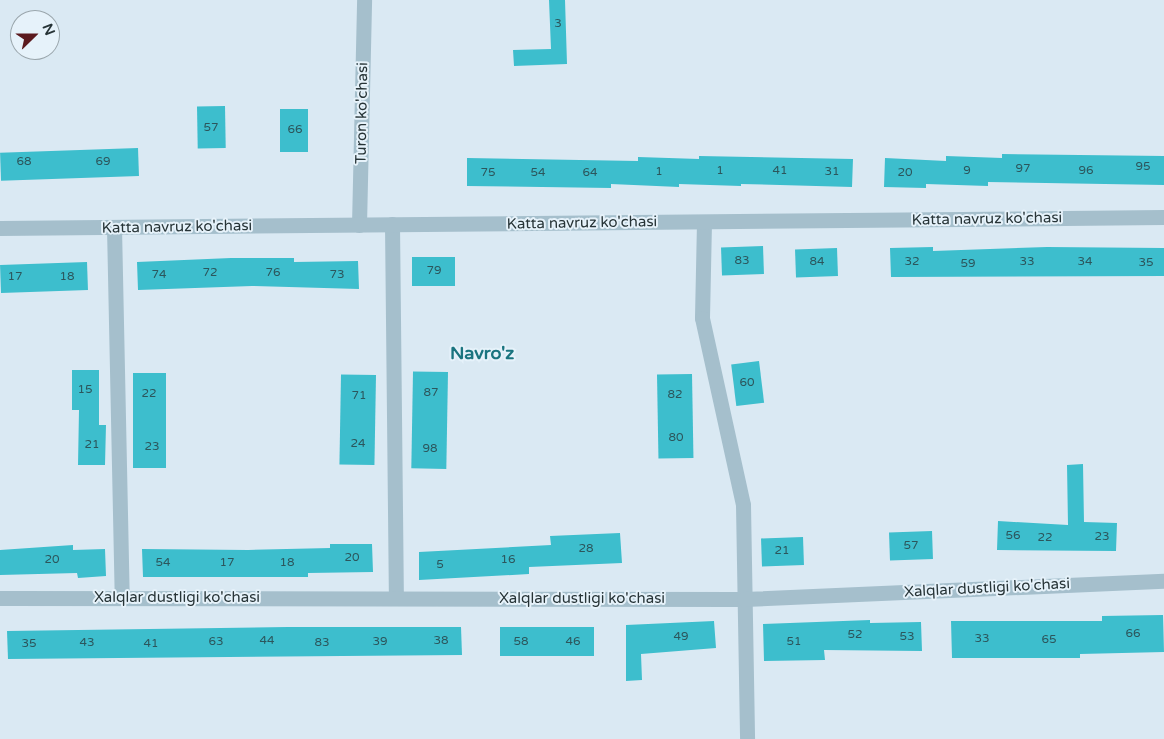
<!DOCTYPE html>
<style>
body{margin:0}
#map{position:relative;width:1164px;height:739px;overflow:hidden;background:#dae9f3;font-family:"Varela Round",sans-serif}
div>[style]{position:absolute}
.building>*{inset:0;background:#3dbecd;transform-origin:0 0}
.minor>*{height:15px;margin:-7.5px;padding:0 7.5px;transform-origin:7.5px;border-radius:7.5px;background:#a5bfcc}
span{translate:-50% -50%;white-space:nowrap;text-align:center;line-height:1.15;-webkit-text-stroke:4px #e6f2fa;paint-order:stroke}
.number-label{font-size:12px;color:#2c565c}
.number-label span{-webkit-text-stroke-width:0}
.street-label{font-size:15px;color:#273437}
.quarter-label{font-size:18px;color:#1a747f;font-weight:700}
.north{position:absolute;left:10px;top:10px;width:50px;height:50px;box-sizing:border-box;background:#e6f2fa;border:1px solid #9aa6ac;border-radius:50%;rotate:68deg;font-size:14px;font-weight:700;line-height:20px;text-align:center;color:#273437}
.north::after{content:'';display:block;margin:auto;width:18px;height:22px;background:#5b1a1e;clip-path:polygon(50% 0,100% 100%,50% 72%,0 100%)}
</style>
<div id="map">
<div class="building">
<div style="clip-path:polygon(549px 0,565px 0,567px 64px,514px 66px,513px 50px,551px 49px)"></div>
<div style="left:225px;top:106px;width:42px;height:28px;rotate:89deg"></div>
<div style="left:280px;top:109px;width:28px;height:43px"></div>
<div style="left:138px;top:148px;width:28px;height:138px;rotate:88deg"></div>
<div style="clip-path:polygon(1002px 154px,1164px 156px,1164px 185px,988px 182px,988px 186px,926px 184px,926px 188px,884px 187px,885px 158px,946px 161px,946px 156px,1002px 158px)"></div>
<div style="clip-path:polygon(699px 156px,853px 159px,852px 187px,741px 184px,741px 186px,679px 184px,679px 187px,611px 184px,611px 188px,467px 186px,467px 158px,638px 161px,638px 157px,699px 159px)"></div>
<div style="left:763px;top:246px;width:28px;height:42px;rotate:88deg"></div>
<div style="clip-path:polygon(933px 247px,933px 251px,1047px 247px,1164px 248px,1164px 276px,891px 277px,890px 248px)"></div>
<div style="left:837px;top:248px;width:28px;height:42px;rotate:88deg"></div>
<div style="left:412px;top:257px;width:43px;height:29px"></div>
<div style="clip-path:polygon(231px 258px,294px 258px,294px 262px,358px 261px,359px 289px,252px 286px,138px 290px,137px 262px)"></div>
<div style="left:87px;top:262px;width:28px;height:87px;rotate:88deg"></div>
<div style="left:759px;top:361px;width:42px;height:28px;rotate:83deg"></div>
<div style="clip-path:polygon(72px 370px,99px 370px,99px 425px,106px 425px,105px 465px,78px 465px,79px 410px,72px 410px)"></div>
<div style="left:448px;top:372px;width:97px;height:35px;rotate:91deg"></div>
<div style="left:133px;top:373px;width:33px;height:95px"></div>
<div style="left:692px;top:374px;width:84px;height:35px;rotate:89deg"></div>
<div style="left:376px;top:375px;width:90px;height:35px;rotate:91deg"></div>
<div style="clip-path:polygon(1083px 464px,1084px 522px,1117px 523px,1116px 551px,997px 550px,998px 521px,1068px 525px,1067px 465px)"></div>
<div style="left:932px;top:531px;width:28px;height:43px;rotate:88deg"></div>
<div style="clip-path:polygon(620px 533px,622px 563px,529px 567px,529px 574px,419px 580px,419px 552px,551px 545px,550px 536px)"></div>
<div style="left:803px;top:537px;width:28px;height:42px;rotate:88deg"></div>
<div style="clip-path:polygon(330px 544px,372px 544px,373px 572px,308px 573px,308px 577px,143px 577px,142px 549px,248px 550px,330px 548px)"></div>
<div style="clip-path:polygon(73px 545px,73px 550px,105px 549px,106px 576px,78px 578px,77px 573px,0 575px,0 550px)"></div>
<div style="clip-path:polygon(1163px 615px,1164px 652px,1080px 654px,1080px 658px,952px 658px,951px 621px,1102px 621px,1102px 616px)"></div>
<div style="clip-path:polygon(870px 620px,870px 623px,921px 622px,922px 651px,824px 650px,825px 660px,764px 661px,763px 624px)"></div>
<div style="clip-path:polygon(714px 621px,716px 648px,641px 654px,642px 680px,626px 681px,626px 625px)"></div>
<div style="clip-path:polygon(288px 627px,461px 627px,462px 655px,8px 659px,7px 631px)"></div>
<div style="left:594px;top:627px;width:29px;height:94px;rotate:90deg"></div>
</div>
<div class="minor">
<div style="left:704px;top:222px;width:96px;rotate:91.2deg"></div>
<div style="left:702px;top:318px;width:191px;rotate:77.6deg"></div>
<div style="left:743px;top:505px;width:234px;rotate:89deg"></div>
<div style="left:392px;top:224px;width:374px;rotate:89.4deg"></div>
<div style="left:359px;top:225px;width:225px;rotate:-88.7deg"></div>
<div style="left:114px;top:227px;width:370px;rotate:88.8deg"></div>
<div style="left:0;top:228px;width:1164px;rotate:-0.54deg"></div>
<div style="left:0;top:598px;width:744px;rotate:0.08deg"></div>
<div style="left:744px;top:599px;width:420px;rotate:-2.5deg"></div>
</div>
<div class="number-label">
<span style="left:558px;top:24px">3</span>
<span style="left:211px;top:128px">57</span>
<span style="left:295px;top:130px">66</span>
<span style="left:24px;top:162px">68</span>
<span style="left:103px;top:162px">69</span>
<span style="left:1143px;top:167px">95</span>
<span style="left:1023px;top:169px">97</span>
<span style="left:720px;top:171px">1</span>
<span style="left:780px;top:171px">41</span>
<span style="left:967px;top:171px">9</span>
<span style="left:1086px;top:171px">96</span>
<span style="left:659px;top:172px">1</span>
<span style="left:832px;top:172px">31</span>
<span style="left:488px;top:173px">75</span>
<span style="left:538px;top:173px">54</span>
<span style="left:590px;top:173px">64</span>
<span style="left:905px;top:173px">20</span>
<span style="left:742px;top:261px">83</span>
<span style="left:817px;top:262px">84</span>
<span style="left:912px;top:262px">32</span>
<span style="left:1027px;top:262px">33</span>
<span style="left:1085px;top:262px">34</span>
<span style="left:1146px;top:263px">35</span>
<span style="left:968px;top:264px">59</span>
<span style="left:434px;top:271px">79</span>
<span style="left:210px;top:273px">72</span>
<span style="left:273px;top:273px">76</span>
<span style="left:159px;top:275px">74</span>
<span style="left:337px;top:275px">73</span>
<span style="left:15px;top:277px">17</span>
<span style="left:67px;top:277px">18</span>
<span style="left:747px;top:383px">60</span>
<span style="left:85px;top:390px">15</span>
<span style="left:431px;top:393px">87</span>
<span style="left:149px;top:394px">22</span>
<span style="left:675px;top:395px">82</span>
<span style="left:359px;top:396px">71</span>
<span style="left:676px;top:438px">80</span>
<span style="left:358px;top:444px">24</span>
<span style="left:92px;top:445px">21</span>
<span style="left:152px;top:447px">23</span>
<span style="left:430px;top:449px">98</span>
<span style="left:1013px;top:536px">56</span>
<span style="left:1102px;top:537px">23</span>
<span style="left:1045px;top:538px">22</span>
<span style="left:911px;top:546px">57</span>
<span style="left:586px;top:549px">28</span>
<span style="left:782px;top:551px">21</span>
<span style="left:352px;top:558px">20</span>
<span style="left:52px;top:560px">20</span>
<span style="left:508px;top:560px">16</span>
<span style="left:163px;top:563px">54</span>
<span style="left:227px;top:563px">17</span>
<span style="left:287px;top:563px">18</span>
<span style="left:440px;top:565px">5</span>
<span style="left:1133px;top:634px">66</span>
<span style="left:855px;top:635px">52</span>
<span style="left:681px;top:637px">49</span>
<span style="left:907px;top:637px">53</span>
<span style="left:982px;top:639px">33</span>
<span style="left:1049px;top:640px">65</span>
<span style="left:267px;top:641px">44</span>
<span style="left:441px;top:641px">38</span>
<span style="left:216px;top:642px">63</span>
<span style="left:380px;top:642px">39</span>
<span style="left:521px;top:642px">58</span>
<span style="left:573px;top:642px">46</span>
<span style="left:794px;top:642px">51</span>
<span style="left:87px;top:643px">43</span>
<span style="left:322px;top:643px">83</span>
<span style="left:29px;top:644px">35</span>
<span style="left:151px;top:644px">41</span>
</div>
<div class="street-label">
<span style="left:362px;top:113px;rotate:-89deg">Turon ko'chasi</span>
<span style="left:987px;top:219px;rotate:-1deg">Katta navruz ko'chasi</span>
<span style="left:582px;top:223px;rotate:-1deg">Katta navruz ko'chasi</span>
<span style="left:177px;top:227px;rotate:-1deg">Katta navruz ko'chasi</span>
<span style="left:987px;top:588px;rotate:-3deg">Xalqlar dustligi ko'chasi</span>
<span style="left:177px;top:598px">Xalqlar dustligi ko'chasi</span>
<span style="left:582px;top:599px">Xalqlar dustligi ko'chasi</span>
</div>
<div class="quarter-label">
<span style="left:482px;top:353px">Navro'z</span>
</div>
<div class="north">N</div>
</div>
